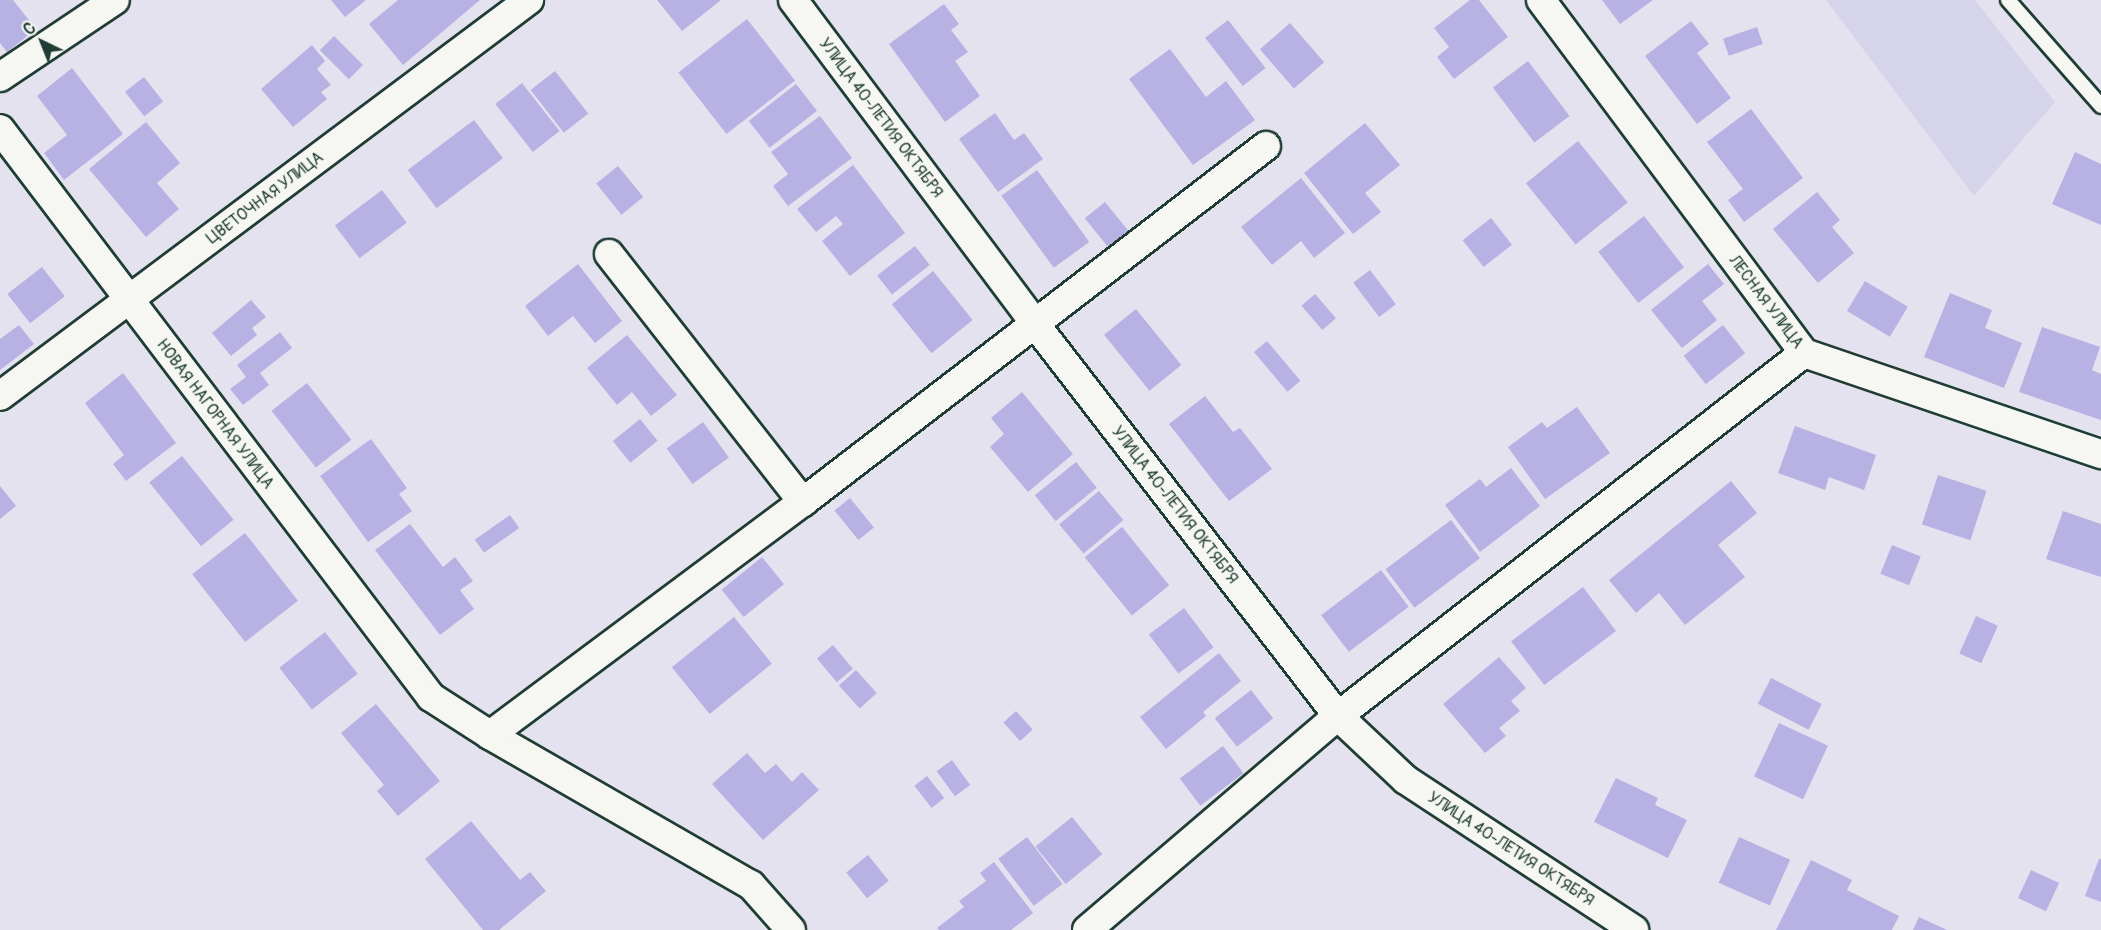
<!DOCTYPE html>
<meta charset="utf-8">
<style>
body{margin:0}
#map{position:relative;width:2101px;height:930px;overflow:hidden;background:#e3e2ee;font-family:Pangolin,sans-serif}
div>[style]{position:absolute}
.built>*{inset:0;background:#d6d4eb}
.building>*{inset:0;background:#b8b2e4;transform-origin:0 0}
.roads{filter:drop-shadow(2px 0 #1f3d34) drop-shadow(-2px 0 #1f3d34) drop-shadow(0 2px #1f3d34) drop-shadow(0 -2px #1f3d34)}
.service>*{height:14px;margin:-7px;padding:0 7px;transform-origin:7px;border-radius:7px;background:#f6f6f2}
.minor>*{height:28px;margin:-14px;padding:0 14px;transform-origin:14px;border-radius:14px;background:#f6f6f2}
span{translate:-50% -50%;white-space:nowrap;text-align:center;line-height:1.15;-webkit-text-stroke:6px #f6f6f2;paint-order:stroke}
.street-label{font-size:16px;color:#1f3d34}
.north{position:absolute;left:12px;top:12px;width:60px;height:60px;-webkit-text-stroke:4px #f6f6f2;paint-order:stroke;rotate:317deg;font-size:16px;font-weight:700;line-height:24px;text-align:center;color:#1f3d34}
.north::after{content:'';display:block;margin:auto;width:21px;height:27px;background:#1f3d34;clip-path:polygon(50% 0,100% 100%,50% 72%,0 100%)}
</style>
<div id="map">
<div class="built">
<div style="clip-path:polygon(1826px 0,1975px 0,2055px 102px,1974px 196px)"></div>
</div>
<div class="building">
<div style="clip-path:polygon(0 0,13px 0,36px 29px,7px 52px,0 43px)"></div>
<div style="clip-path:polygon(331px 0,366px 0,345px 17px)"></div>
<div style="clip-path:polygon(398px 0,480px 0,403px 65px,369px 24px)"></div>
<div style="clip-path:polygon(657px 0,721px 0,682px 31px)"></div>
<div style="clip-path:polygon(1470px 0,1479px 0,1508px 37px,1454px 79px,1437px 57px,1449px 47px,1434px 28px)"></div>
<div style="clip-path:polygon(1602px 0,1653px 0,1620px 24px)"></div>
<div style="clip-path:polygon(944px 4px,959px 24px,951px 30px,968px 52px,955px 61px,980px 96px,945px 122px,889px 44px)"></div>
<div style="left:747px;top:19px;width:78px;height:87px;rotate:52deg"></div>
<div style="left:1228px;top:20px;width:61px;height:29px;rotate:52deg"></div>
<div style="clip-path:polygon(1691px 21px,1709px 44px,1697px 53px,1731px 98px,1697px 124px,1645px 56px)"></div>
<div style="left:1290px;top:23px;width:52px;height:40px;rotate:49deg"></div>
<div style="left:1757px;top:27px;width:18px;height:36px;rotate:71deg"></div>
<div style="left:334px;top:36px;width:41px;height:20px;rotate:45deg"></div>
<div style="clip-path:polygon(312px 45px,325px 61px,317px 69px,331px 85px,321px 92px,327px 99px,293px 127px,261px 89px)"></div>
<div style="clip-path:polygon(1170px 49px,1206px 97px,1226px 81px,1255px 120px,1193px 165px,1129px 79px)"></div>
<div style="left:1528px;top:61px;width:69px;height:44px;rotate:53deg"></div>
<div style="clip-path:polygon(72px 68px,123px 134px,64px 180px,44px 153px,67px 135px,37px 96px)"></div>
<div style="left:555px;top:71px;width:54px;height:31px;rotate:52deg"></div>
<div style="left:144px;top:77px;width:31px;height:24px;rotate:52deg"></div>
<div style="left:522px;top:83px;width:61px;height:34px;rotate:52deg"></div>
<div style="left:796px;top:84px;width:34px;height:60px;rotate:52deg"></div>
<div style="clip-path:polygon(1751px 109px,1803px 178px,1744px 222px,1728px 200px,1743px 189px,1707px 142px)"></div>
<div style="clip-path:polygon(995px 113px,1014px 140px,1024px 133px,1043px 159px,998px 192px,959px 139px)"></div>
<div style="clip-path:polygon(820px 116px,852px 158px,788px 206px,773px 186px,788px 174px,771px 152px)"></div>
<div style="left:474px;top:120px;width:48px;height:83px;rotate:53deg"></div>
<div style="clip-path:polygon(146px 122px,180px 163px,157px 183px,179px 209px,146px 237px,89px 169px)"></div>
<div style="clip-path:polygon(1365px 123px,1400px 165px,1365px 193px,1381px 212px,1353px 234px,1304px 173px)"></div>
<div style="left:1578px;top:141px;width:79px;height:67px;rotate:51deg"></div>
<div style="clip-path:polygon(2075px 152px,2101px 164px,2101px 225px,2052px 204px)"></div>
<div style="clip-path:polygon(853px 165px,905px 233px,850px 276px,822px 241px,843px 224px,836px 216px,816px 232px,797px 209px)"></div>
<div style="left:618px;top:166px;width:40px;height:28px;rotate:51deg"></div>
<div style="left:1037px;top:170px;width:89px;height:44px;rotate:54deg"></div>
<div style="clip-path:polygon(1301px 178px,1345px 233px,1314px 258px,1301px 241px,1272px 265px,1241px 227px)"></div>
<div style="left:382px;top:190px;width:41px;height:59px;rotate:53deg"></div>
<div style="clip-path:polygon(1817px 192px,1840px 220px,1832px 227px,1854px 253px,1818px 283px,1773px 229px)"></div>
<div style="left:1105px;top:202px;width:40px;height:26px;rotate:51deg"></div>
<div style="left:1644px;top:216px;width:65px;height:58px;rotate:52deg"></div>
<div style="left:1491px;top:218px;width:34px;height:36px;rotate:52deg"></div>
<div style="left:915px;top:246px;width:24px;height:48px;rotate:52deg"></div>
<div style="clip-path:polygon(578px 264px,622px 321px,595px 343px,573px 316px,548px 336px,525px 306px)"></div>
<div style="clip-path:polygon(1708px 264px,1724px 284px,1702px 301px,1717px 320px,1682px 348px,1651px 310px)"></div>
<div style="left:42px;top:267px;width:37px;height:44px;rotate:52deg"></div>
<div style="left:1370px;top:270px;width:43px;height:21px;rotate:53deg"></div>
<div style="left:933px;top:271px;width:63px;height:53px;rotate:51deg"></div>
<div style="left:1865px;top:281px;width:50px;height:35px;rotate:31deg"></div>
<div style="clip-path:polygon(1950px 293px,1992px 310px,1985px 328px,2022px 343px,2004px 388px,1924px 357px)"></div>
<div style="left:1315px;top:294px;width:32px;height:18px;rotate:49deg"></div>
<div style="clip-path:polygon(251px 300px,266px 317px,252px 328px,257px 335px,231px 356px,212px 333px)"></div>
<div style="left:1136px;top:309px;width:72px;height:41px;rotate:51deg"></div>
<div style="clip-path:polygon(19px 325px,34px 344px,0 370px,0 339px)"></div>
<div style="left:1723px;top:325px;width:36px;height:50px;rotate:52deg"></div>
<div style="clip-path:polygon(2042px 327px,2100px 347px,2092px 370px,2101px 374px,2101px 420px,2019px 392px)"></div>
<div style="clip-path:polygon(280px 332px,292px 348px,260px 373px,269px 385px,243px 405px,230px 389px,246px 377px,237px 365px)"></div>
<div style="clip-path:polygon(627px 335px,677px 395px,651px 416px,632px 392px,617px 405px,587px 368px)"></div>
<div style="left:1267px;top:341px;width:52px;height:17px;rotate:50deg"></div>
<div style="clip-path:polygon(123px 373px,176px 443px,126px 481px,113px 464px,124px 455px,85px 403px)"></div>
<div style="left:307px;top:383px;width:72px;height:45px;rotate:52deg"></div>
<div style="clip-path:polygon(1022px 392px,1073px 454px,1028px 492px,990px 447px,1004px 434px,991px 418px)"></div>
<div style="clip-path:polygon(1205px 396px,1233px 432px,1240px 428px,1272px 469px,1229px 501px,1169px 424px)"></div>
<div style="clip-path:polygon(1577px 407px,1610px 453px,1545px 499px,1508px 447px,1542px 422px,1547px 428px)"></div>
<div style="left:640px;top:419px;width:28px;height:35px;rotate:51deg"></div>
<div style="left:703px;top:422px;width:44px;height:45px;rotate:54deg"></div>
<div style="clip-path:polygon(1795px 426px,1876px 455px,1864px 490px,1829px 477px,1825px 490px,1778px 473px)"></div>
<div style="clip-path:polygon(371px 439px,407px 488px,399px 494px,412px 511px,368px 542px,320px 476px)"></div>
<div style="left:182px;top:456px;width:82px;height:42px;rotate:51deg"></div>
<div style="left:1076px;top:462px;width:33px;height:53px;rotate:51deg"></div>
<div style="clip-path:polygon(1511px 468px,1540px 506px,1480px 552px,1445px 505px,1480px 479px,1486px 487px)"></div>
<div style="left:1938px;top:475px;width:51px;height:52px;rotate:18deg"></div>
<div style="clip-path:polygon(1731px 481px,1757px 513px,1718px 545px,1745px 577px,1685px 625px,1659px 593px,1636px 613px,1609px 580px)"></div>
<div style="clip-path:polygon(0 486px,16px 506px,0 519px)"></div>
<div style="left:1099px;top:491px;width:38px;height:52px;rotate:50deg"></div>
<div style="left:850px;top:498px;width:38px;height:20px;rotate:51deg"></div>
<div style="clip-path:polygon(2063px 511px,2101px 524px,2101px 577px,2046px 559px)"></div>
<div style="left:510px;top:515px;width:16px;height:43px;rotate:55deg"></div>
<div style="left:1451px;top:520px;width:48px;height:82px;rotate:53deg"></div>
<div style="clip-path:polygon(410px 524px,443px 567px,455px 557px,473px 581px,460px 590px,474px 609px,440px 635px,375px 550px)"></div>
<div style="left:1122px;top:527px;width:75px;height:48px;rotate:51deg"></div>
<div style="left:245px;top:533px;width:86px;height:67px;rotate:52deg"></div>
<div style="left:1892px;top:545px;width:31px;height:31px;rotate:22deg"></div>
<div style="left:762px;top:557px;width:35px;height:52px;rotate:51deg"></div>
<div style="left:1381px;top:570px;width:46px;height:75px;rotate:53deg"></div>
<div style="left:1583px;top:587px;width:55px;height:90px;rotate:53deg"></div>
<div style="left:1184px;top:608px;width:49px;height:44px;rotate:53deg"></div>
<div style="left:1976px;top:616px;width:24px;height:41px;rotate:24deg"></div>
<div style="left:734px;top:617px;width:60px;height:80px;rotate:51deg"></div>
<div style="left:325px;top:632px;width:53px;height:58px;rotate:52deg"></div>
<div style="left:833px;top:645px;width:31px;height:21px;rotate:50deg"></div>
<div style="clip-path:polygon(1219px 653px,1241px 681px,1203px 712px,1206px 716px,1166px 749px,1140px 717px)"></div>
<div style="clip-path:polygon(1499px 657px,1526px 688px,1511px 701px,1520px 711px,1499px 728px,1506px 736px,1485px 753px,1443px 704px)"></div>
<div style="left:856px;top:670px;width:31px;height:23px;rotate:48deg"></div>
<div style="left:1771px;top:678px;width:57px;height:29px;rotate:27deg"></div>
<div style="left:1251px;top:690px;width:36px;height:46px;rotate:52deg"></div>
<div style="clip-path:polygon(376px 704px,440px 781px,398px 816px,377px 791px,384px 785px,341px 733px)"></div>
<div style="left:1016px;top:711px;width:25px;height:17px;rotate:48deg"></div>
<div style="left:1779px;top:723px;width:54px;height:59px;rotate:25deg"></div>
<div style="left:1223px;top:746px;width:34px;height:54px;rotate:53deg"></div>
<div style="clip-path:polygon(747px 753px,765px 773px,776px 764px,792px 782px,802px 772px,819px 790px,763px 840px,712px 784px)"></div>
<div style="left:952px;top:760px;width:31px;height:19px;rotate:54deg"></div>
<div style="left:927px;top:776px;width:28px;height:16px;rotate:52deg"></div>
<div style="clip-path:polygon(1616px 778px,1658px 798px,1655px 805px,1687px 820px,1668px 858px,1594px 822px)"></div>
<div style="left:1072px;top:817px;width:48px;height:47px;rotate:51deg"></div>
<div style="clip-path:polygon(471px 821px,520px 880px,530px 872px,546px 891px,499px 930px,483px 930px,425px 859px)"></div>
<div style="left:1027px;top:837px;width:59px;height:36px;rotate:53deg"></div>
<div style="left:1739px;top:837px;width:56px;height:50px;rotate:24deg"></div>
<div style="left:868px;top:855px;width:33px;height:28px;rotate:51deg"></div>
<div style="clip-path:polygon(2099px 859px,2101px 859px,2101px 902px,2085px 896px)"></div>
<div style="clip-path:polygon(1811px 860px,1852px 880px,1847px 890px,1899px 916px,1892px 930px,1776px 930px)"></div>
<div style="clip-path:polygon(994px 862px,1033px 913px,1011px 930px,939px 930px,937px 928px,964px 907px,959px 901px,986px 881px,980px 873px)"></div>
<div style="left:2031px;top:870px;width:31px;height:31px;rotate:25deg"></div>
<div style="clip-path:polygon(1919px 917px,1947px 930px,1913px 930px)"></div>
</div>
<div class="roads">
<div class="service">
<div style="left:2008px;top:0;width:141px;rotate:48.7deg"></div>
</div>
<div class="minor">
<div style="left:793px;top:0;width:404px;rotate:53.2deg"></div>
<div style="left:1035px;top:324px;width:495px;rotate:52.3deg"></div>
<div style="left:1338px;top:716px;width:93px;rotate:43.3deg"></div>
<div style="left:1406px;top:780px;width:273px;rotate:33.3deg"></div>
<div style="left:1541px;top:0;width:440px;rotate:53.3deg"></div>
<div style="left:1804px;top:353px;width:314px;rotate:18.8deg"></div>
<div style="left:0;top:77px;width:138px;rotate:-33.8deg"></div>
<div style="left:0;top:129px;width:713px;rotate:52.81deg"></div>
<div style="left:431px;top:697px;width:70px;rotate:32.8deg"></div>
<div style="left:490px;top:735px;width:301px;rotate:29.9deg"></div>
<div style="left:751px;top:885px;width:60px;rotate:48.4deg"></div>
<div style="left:609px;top:254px;width:315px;rotate:52deg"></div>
<div style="left:0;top:396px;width:661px;rotate:-36.82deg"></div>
<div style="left:490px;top:735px;width:390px;rotate:-36.7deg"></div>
<div style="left:803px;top:502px;width:584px;rotate:-37.56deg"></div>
<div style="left:1087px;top:930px;width:330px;rotate:-40.5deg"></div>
<div style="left:1338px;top:716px;width:591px;rotate:-37.92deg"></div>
</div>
</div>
<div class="street-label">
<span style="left:881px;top:118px;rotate:53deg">УЛИЦА 40-ЛЕТИЯ ОКТЯБРЯ</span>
<span style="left:265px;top:198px;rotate:-37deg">ЦВЕТОЧНАЯ УЛИЦА</span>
<span style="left:1766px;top:302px;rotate:53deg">ЛЕСНАЯ УЛИЦА</span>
<span style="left:215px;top:414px;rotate:53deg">НОВАЯ НАГОРНАЯ УЛИЦА</span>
<span style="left:1175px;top:505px;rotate:52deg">УЛИЦА 40-ЛЕТИЯ ОКТЯБРЯ</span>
<span style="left:1511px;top:849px;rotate:33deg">УЛИЦА 40-ЛЕТИЯ ОКТЯБРЯ</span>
</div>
<div class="north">С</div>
</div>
